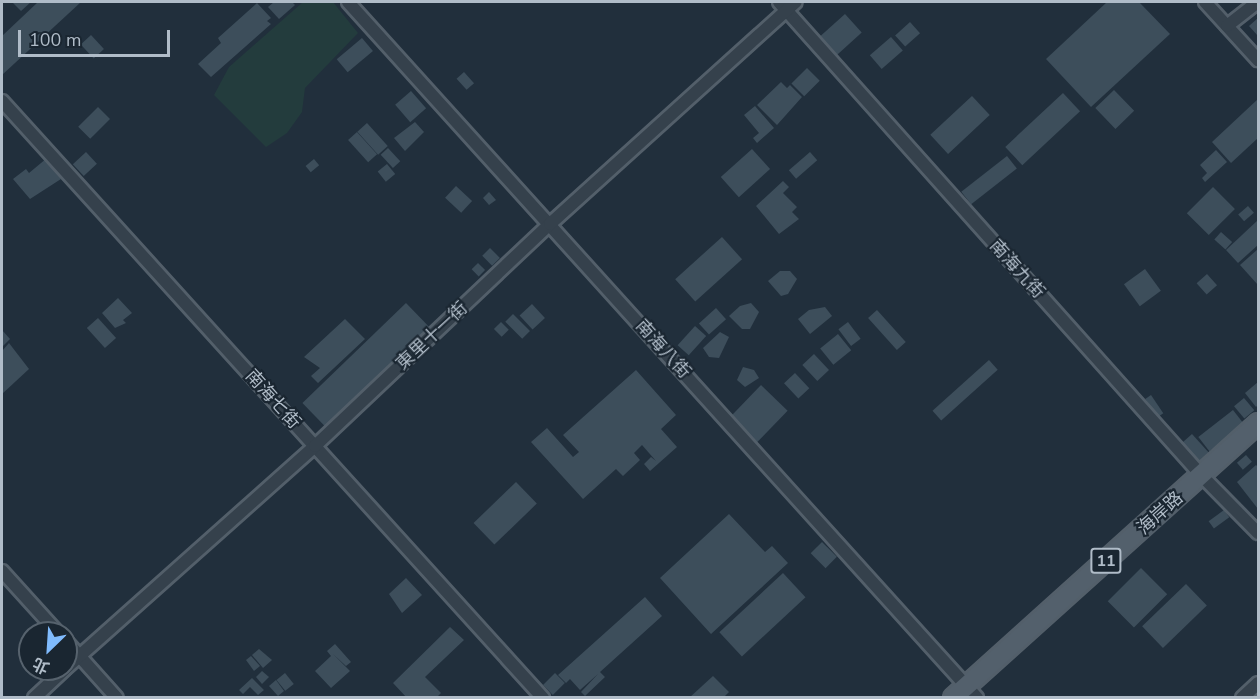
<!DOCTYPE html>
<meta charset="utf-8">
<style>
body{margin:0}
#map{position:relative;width:1260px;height:699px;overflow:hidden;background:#212f3c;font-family:"Nunito Sans","Noto Sans TC",sans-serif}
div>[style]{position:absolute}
.green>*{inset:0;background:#233c3d}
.building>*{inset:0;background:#3d4e5b;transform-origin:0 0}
.roads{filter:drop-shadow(2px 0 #535f6a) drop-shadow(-2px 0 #535f6a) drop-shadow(0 2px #535f6a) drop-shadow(0 -2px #535f6a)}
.minor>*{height:12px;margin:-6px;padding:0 6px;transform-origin:6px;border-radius:6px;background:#35414c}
.primary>*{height:18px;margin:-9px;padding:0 9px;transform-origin:9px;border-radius:9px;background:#53606c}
span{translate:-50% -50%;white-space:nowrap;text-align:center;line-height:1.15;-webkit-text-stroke:4.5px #1a2631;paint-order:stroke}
.shield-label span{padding:2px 4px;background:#1a2631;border:2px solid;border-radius:4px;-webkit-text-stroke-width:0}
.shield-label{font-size:16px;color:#b0bcc8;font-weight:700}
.street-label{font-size:18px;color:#b0bcc8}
.frame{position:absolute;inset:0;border:3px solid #b0bcc8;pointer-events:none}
.north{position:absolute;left:18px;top:621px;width:60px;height:60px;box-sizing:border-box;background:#1a2631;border:2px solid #56626d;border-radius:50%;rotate:205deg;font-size:16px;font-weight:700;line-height:24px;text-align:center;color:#b0bcc8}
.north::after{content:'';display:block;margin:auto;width:21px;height:27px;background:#80bbfd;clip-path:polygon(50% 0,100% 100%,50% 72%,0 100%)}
.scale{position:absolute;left:18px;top:30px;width:152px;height:27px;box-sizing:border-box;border:3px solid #b0bcc8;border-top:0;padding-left:8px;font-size:18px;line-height:21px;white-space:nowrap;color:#b0bcc8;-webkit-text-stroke:4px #1a2631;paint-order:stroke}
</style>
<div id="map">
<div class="green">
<div style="clip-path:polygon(303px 2px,333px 2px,358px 33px,305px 88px,302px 112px,287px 133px,266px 147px,214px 95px,229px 67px)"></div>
</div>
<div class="building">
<div style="clip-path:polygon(12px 2px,31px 2px,21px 11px)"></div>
<div style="clip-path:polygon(38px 2px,81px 2px,2px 75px,2px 36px)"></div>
<div style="clip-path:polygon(274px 2px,292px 2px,295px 5px,279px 19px,268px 7px)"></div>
<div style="clip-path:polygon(1107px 2px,1139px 2px,1170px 34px,1091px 107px,1046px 59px)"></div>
<div style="clip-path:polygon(257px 3px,271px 18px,267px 21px,271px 24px,211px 77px,198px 64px,221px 43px,218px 38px)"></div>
<div style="left:845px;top:14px;width:25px;height:33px;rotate:48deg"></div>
<div style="clip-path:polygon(1258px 18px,1258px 36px,1249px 26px)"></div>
<div style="left:910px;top:22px;width:15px;height:20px;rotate:48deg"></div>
<div style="left:91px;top:35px;width:19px;height:14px;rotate:47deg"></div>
<div style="left:891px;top:37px;width:18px;height:28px;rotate:49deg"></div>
<div style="left:362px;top:38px;width:17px;height:33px;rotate:50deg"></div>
<div style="left:807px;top:68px;width:18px;height:22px;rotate:45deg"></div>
<div style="left:464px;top:72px;width:15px;height:10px;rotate:48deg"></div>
<div style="clip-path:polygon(781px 82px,787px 88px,790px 85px,802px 97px,777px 125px,757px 105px)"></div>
<div style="left:1114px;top:90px;width:29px;height:26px;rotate:46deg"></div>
<div style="left:411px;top:91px;width:23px;height:21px;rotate:49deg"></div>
<div style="left:1063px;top:93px;width:25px;height:79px;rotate:47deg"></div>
<div style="left:972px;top:96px;width:26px;height:57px;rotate:47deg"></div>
<div style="clip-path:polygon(1258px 99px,1258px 138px,1231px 163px,1212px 142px)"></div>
<div style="clip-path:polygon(755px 106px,774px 128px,757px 143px,753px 138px,759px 133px,744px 115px)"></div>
<div style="left:98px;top:107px;width:17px;height:28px;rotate:45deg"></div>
<div style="clip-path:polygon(415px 122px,424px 132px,405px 151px,394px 138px)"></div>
<div style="left:367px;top:123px;width:31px;height:13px;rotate:48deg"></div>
<div style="left:357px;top:132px;width:30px;height:12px;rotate:48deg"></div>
<div style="left:388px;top:148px;width:18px;height:10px;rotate:47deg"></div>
<div style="left:752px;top:149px;width:27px;height:42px;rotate:48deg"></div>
<div style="clip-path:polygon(1216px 150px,1227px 162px,1205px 182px,1202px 178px,1207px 173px,1200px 165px)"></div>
<div style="left:86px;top:152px;width:16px;height:18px;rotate:47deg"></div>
<div style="left:810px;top:152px;width:11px;height:28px;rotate:49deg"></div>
<div style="left:1007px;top:156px;width:16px;height:58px;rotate:52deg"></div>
<div style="clip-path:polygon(47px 158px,61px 179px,30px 199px,13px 179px,26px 169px,29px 173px)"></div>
<div style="left:314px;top:159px;width:8px;height:11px;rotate:50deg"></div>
<div style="left:387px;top:164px;width:13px;height:12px;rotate:51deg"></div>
<div style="clip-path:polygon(783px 181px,789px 187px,783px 193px,797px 207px,792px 212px,799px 219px,779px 234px,756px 206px)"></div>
<div style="left:456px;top:186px;width:22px;height:16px;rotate:43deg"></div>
<div style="left:1213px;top:187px;width:31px;height:37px;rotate:45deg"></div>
<div style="clip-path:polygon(489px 192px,496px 200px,489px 205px,483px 198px)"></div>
<div style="left:1248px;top:206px;width:9px;height:13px;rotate:49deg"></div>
<div style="clip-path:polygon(1258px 220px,1258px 245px,1238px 263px,1226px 250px)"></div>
<div style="left:1221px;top:232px;width:15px;height:10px;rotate:42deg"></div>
<div style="left:722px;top:237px;width:30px;height:63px;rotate:48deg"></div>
<div style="left:490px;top:248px;width:14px;height:11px;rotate:45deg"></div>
<div style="clip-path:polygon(1258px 249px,1258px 285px,1240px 265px)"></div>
<div style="left:478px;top:263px;width:10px;height:9px;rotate:45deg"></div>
<div style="left:1145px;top:269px;width:27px;height:26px;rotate:54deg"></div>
<div style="clip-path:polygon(780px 271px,790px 271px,797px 279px,788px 294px,781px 296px,768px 281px)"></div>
<div style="left:1207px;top:274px;width:15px;height:14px;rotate:48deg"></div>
<div style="clip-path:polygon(118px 298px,132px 313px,123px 320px,126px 323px,115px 328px,102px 313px)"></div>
<div style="left:406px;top:303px;width:39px;height:144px;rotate:46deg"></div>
<div style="clip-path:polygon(751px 303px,759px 312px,750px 329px,742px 329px,729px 316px,740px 306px)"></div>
<div style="left:532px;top:304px;width:19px;height:17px;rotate:47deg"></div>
<div style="clip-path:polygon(825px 307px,832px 316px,810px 334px,798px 319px,809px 310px)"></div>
<div style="left:716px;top:308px;width:15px;height:23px;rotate:48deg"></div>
<div style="left:877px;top:310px;width:43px;height:12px;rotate:48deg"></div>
<div style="left:513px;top:314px;width:24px;height:11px;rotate:45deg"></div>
<div style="left:98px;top:318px;width:27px;height:15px;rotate:48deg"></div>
<div style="clip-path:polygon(345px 319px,365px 339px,318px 383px,311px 376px,320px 368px,304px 357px)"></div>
<div style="left:501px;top:322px;width:11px;height:10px;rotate:45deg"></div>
<div style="left:848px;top:322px;width:21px;height:12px;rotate:53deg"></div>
<div style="left:695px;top:326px;width:15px;height:26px;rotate:42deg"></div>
<div style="clip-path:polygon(2px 330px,10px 339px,2px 347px)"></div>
<div style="clip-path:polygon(720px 332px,729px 337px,719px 358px,709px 357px,703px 348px)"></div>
<div style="left:838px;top:334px;width:21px;height:23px;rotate:51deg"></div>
<div style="clip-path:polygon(9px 343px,29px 369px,2px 394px,2px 351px)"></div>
<div style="left:814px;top:354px;width:22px;height:16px;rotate:47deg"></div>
<div style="left:989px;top:360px;width:13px;height:76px;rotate:48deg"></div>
<div style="clip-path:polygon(743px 367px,754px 370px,759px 378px,745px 387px,737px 380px)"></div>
<div style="clip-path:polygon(636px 370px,676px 415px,661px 429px,677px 447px,650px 471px,644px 464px,651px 457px,656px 461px,642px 445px,634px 453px,640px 460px,623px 476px,616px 469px,583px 499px,531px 442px,547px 428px,573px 457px,579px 452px,563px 435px)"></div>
<div style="left:795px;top:373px;width:21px;height:15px;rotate:47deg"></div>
<div style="clip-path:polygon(1258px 382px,1258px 405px,1256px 407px,1245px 393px)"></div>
<div style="left:761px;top:385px;width:37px;height:44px;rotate:44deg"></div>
<div style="left:1151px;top:395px;width:22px;height:7px;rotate:56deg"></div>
<div style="left:1244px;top:398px;width:16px;height:13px;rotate:50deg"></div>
<div style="left:1233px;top:410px;width:18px;height:44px;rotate:52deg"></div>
<div style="left:1192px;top:434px;width:25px;height:14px;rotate:48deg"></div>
<div style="left:1246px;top:455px;width:9px;height:12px;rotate:49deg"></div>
<div style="clip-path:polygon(1256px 465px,1258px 467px,1258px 509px,1237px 482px)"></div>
<div style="left:516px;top:482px;width:30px;height:59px;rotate:46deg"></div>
<div style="left:1224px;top:510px;width:9px;height:19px;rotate:54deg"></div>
<div style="clip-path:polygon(729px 514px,765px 552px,772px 546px,788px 563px,711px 634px,660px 578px)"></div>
<div style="left:822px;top:542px;width:21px;height:16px;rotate:45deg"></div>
<div style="left:1141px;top:568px;width:37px;height:47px;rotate:45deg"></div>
<div style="left:783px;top:573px;width:33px;height:87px;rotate:47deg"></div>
<div style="clip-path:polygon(406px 578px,422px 595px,402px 613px,389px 594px)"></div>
<div style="left:1186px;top:584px;width:30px;height:61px;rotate:46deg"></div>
<div style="clip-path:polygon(645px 597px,662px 616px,600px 672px,605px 677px,585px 696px,581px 692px,598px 674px,580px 690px,570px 679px,566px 683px,558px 675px)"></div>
<div style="clip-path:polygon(450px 627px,464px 640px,425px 677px,441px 693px,436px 698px,407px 698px,393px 683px)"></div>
<div style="clip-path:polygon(335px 644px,351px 662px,346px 666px,333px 654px,350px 671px,331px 688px,315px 671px,331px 656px,327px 651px)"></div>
<div style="clip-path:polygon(259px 649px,272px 660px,263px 668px,252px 655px)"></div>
<div style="clip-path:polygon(251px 656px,260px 666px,254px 671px,246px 660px)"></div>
<div style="clip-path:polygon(262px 671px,269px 677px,262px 684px,256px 677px)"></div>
<div style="left:285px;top:673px;width:14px;height:11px;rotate:51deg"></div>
<div style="left:555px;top:673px;width:14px;height:17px;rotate:45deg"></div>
<div style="clip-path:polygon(713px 676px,729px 692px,723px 698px,689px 698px)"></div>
<div style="clip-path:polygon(252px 678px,264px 690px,258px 695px,250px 687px,243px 694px,239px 690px)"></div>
<div style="clip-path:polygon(276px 680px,284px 691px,278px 696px,269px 686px)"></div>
</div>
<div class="roads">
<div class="minor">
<div style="left:348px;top:2px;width:938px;rotate:47.89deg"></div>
<div style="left:779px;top:2px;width:635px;rotate:48.25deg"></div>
<div style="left:1202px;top:476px;width:80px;rotate:45.5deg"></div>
<div style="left:1205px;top:2px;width:79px;rotate:47.6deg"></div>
<div style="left:1227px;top:26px;width:39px;rotate:-38deg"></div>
<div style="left:2px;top:101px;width:806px;rotate:47.82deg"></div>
<div style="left:2px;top:571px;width:84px;rotate:47.9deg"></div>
<div style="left:66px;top:641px;width:76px;rotate:48.2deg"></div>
<div style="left:66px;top:668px;width:334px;rotate:-41.7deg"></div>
<div style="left:315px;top:446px;width:323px;rotate:-43.4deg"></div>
<div style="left:550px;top:224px;width:331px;rotate:-42.1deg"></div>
<div style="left:34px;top:698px;width:42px;rotate:-43.1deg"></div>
<div style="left:1242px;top:698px;width:22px;rotate:-43deg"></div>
</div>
<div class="primary">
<div style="left:953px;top:698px;width:411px;rotate:-42deg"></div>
</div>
</div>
<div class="shield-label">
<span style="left:1106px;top:561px">11</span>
</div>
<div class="street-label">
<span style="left:1017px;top:269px;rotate:48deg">南海九街</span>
<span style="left:432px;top:336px;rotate:-43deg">東里十一街</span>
<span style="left:663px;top:349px;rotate:48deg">南海八街</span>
<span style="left:273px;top:399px;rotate:48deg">南海七街</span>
<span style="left:1160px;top:513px;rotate:-42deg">海岸路</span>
</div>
<div class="frame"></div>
<div class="north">北</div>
<div class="scale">100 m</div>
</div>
